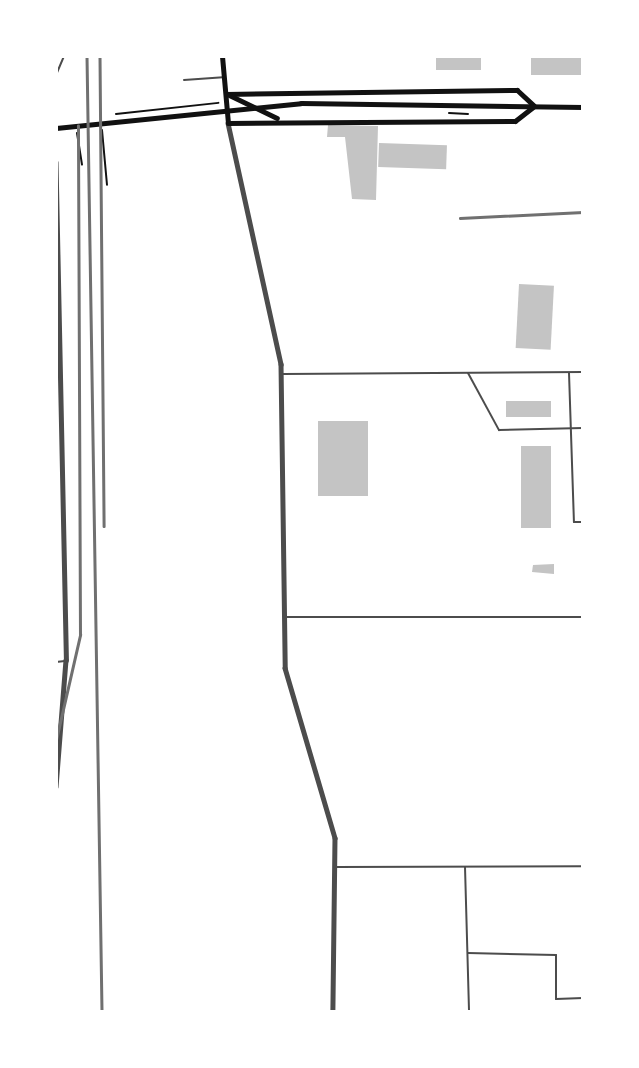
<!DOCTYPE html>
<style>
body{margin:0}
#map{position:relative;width:639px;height:1068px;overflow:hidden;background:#fff;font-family:"IBM Plex Sans",sans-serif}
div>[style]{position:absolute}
.building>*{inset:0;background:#c4c4c4;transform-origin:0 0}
.path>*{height:2px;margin:-1px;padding:0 1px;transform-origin:1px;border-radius:1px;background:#111}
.service>*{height:2px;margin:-1px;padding:0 1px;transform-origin:1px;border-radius:1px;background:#4c4c4c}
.tertiary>*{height:4.5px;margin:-2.25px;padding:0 2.25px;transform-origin:2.25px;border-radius:2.25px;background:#4c4c4c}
.secondary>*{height:5px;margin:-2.5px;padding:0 2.5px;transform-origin:2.5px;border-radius:2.5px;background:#111}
.rail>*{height:2.5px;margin:-1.25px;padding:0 1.25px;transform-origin:1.25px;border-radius:1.25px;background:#707070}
span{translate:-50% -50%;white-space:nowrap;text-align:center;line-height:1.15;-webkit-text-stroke:7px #fff;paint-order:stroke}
.frame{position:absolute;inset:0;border:58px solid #fff;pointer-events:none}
</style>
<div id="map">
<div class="building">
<div style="left:436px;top:56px;width:45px;height:14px"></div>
<div style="left:531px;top:56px;width:52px;height:19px"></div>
<div style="clip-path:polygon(328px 125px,378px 126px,376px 200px,352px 199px,345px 137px,327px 137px)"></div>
<div style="left:379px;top:143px;width:68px;height:24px;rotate:2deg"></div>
<div style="left:519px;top:284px;width:35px;height:64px;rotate:3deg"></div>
<div style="left:506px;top:401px;width:45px;height:16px"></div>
<div style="left:318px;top:421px;width:50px;height:75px"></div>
<div style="left:521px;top:446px;width:30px;height:82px"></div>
<div style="clip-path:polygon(554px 564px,554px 574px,532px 572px,533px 565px)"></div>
</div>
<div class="path">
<div style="left:449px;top:113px;width:19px;rotate:3deg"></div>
<div style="left:116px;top:114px;width:103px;rotate:-6.2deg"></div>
<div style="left:102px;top:130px;width:55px;rotate:84.8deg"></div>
<div style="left:77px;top:133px;width:32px;rotate:81deg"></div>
</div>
<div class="service">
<div style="left:56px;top:75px;width:21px;rotate:-67deg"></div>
<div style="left:184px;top:80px;width:39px;rotate:-4deg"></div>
<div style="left:468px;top:373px;width:65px;rotate:61.5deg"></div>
<div style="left:499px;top:430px;width:84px;rotate:-1.4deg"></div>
<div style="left:569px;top:373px;width:149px;rotate:88.1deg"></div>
<div style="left:574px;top:522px;width:9px"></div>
<div style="left:283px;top:374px;width:300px;rotate:-0.4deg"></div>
<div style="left:287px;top:617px;width:296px"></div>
<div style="left:56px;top:662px;width:9px;rotate:-6deg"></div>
<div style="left:336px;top:867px;width:247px;rotate:-0.2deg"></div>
<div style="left:465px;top:867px;width:145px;rotate:88.4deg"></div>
<div style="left:468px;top:953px;width:88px;rotate:1.3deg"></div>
<div style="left:556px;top:955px;width:44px;rotate:90deg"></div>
<div style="left:556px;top:999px;width:27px;rotate:-2deg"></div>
</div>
<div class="tertiary">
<div style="left:228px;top:123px;width:247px;rotate:77.6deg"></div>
<div style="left:281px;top:364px;width:304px;rotate:89.2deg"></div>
<div style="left:285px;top:668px;width:177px;rotate:73.6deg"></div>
<div style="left:335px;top:838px;width:174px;rotate:90.7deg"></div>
<div style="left:56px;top:162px;width:498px;rotate:88.8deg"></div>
<div style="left:66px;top:660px;width:127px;rotate:94.5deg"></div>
</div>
<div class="secondary">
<div style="left:222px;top:56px;width:67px;rotate:84.9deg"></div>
<div style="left:228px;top:123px;width:287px;rotate:-0.4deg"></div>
<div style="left:515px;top:121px;width:24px;rotate:-38deg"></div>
<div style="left:226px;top:94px;width:291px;rotate:-0.8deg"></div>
<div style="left:517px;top:90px;width:23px;rotate:43deg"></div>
<div style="left:229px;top:95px;width:53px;rotate:25.6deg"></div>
<div style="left:56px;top:128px;width:246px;rotate:-5.8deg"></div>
<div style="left:301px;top:103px;width:282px;rotate:0.8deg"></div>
</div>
<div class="rail">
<div style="left:87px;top:56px;width:956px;rotate:89.1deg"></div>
<div style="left:100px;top:56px;width:470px;rotate:89.5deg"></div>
<div style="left:460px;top:218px;width:123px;rotate:-2.8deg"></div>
<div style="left:56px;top:740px;width:108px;rotate:-77.1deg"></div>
<div style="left:80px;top:635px;width:509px;rotate:-90.23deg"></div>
</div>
<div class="frame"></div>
</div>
